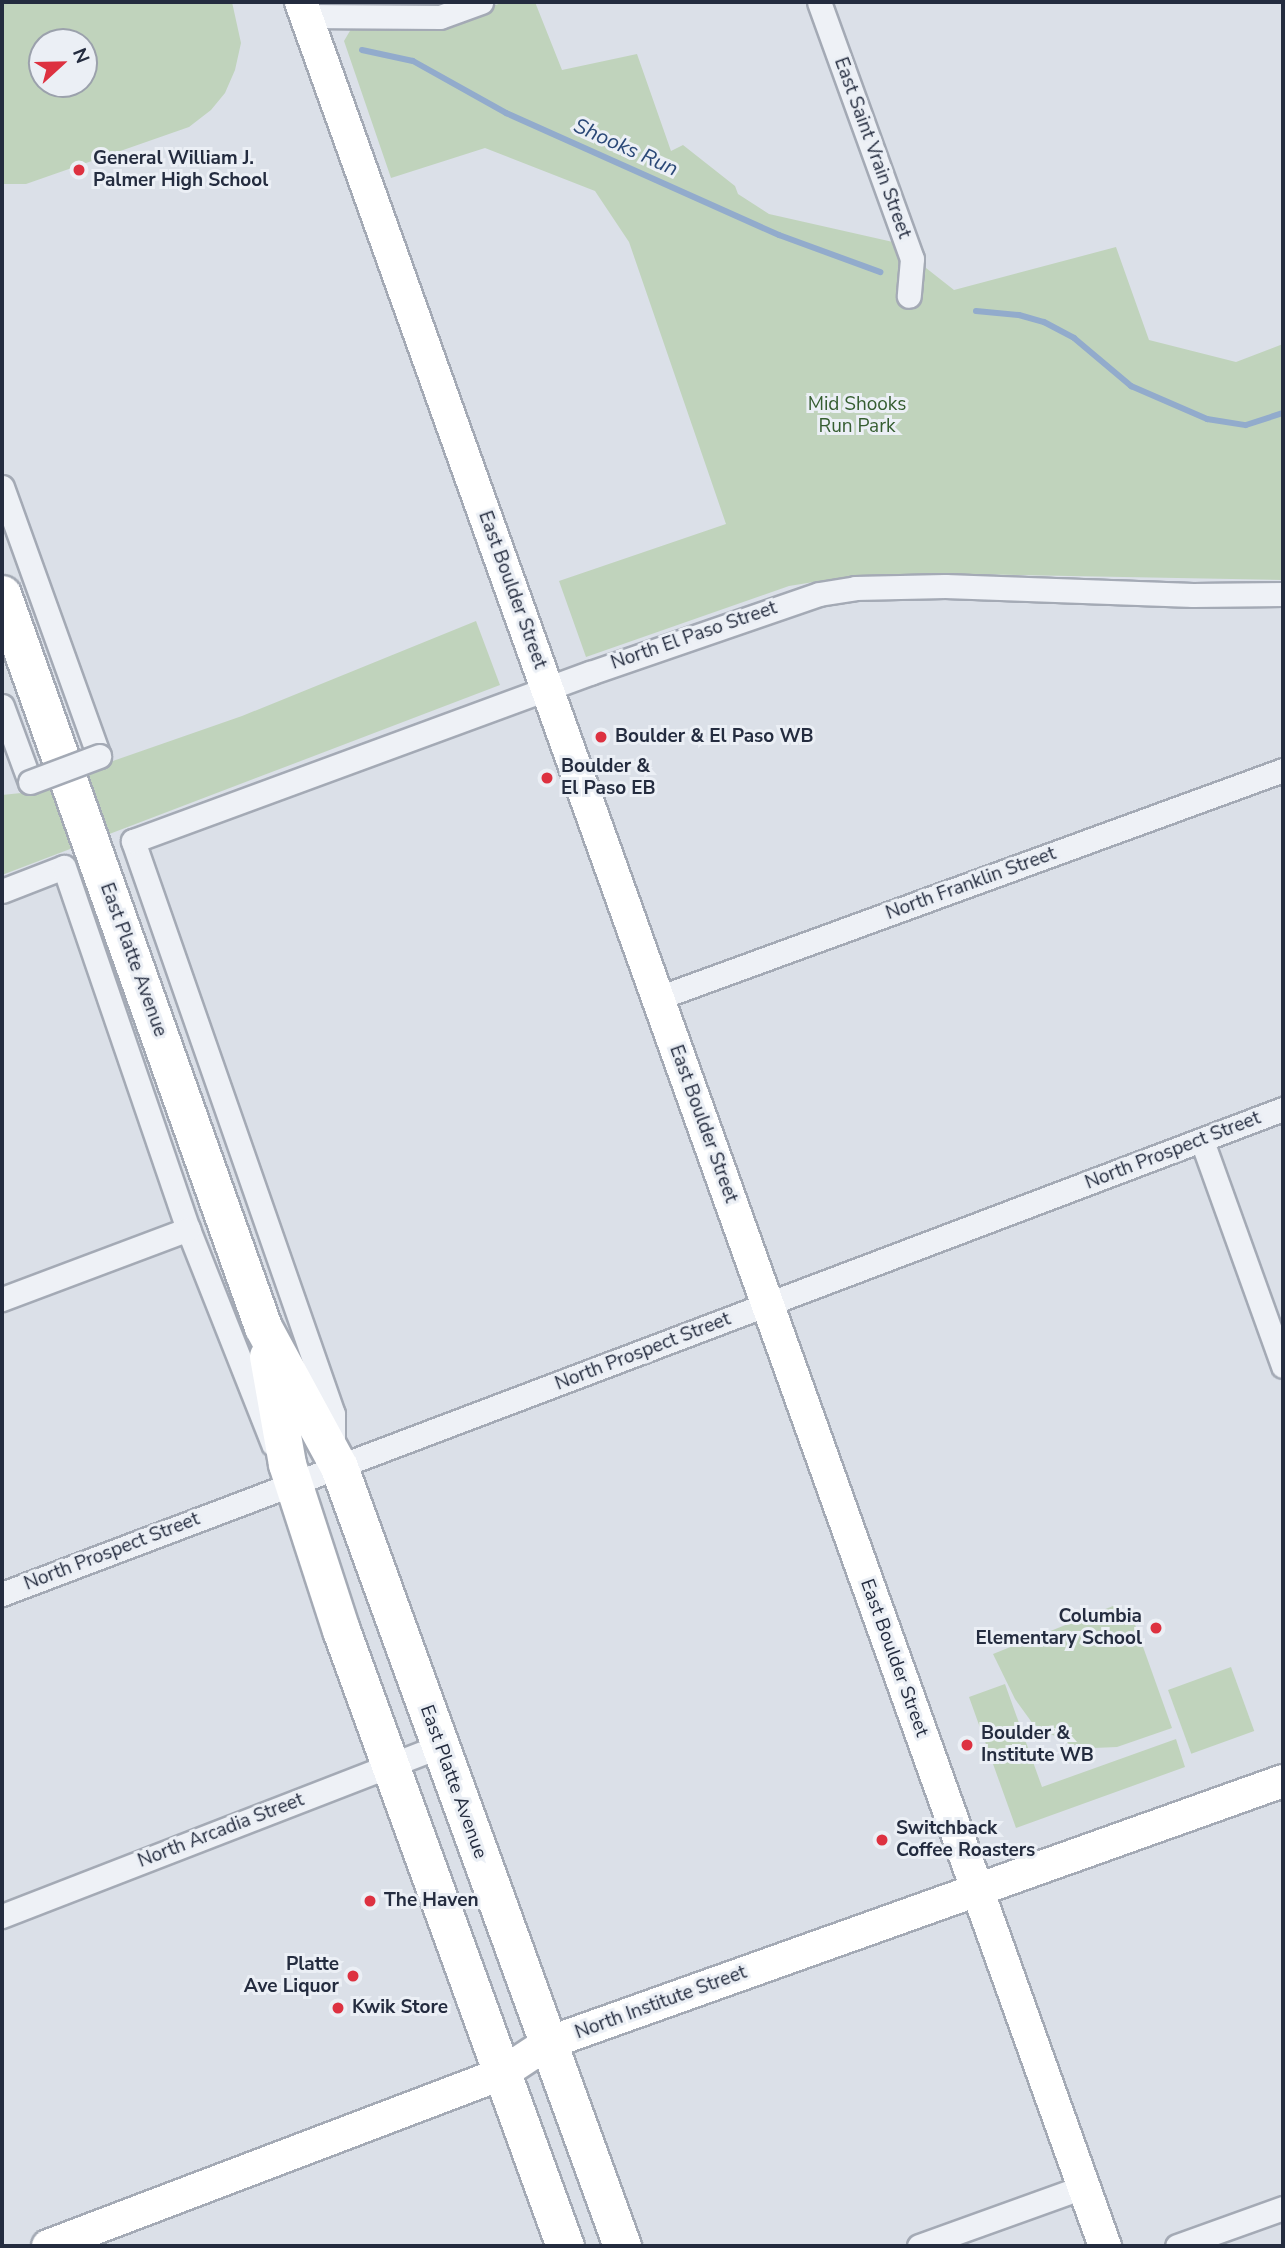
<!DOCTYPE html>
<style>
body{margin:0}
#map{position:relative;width:1285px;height:2248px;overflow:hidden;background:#dbe0e8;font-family:"Nunito Sans",sans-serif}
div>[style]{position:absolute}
.green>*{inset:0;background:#c0d3bc;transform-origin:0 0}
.stream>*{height:6px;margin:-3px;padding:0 3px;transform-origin:3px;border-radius:3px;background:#92abcc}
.roads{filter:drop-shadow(2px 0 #a4aab5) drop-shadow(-2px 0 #a4aab5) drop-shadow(0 2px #a4aab5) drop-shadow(0 -2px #a4aab5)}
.street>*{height:23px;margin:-11.5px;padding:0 11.5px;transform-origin:11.5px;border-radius:11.5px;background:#eef1f6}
.secondary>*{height:32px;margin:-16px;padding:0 16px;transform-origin:16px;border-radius:16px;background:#fff}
.primary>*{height:37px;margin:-18.5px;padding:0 18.5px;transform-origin:18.5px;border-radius:18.5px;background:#fff}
.bridges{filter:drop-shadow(2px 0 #a4aab5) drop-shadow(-2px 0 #a4aab5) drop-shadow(0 2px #a4aab5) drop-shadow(0 -2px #a4aab5)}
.street-bridge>*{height:23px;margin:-11.5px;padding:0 11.5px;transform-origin:11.5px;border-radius:11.5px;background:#eef1f6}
.dots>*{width:19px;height:19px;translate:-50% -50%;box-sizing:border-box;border:4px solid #ebeff5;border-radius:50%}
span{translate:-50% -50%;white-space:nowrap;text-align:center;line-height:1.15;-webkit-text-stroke:6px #ebeff5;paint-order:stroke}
.street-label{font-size:19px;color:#242c3f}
.poi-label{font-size:19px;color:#242c3f;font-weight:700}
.left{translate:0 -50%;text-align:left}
.right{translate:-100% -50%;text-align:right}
.park-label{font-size:19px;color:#355d30}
.water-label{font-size:21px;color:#2a4877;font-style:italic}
.frame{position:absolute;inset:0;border:4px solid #242c3f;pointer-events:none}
.north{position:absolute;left:28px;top:28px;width:70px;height:70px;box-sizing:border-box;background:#ebeff5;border:2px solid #9ba1ac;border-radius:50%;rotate:68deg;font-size:19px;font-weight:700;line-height:28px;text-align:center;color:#242c3f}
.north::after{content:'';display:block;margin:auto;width:24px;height:32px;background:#dd3140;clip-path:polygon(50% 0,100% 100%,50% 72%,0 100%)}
</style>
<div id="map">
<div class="green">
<div style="clip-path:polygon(evenodd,2px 2px,232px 2px,241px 43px,235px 70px,225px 93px,211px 110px,189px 127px,26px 184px,2px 184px,2px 2px,84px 42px,84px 84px,42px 84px,42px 42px,84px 42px)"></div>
<div style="clip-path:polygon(505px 2px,535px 2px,562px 70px,637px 54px,671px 151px,683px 145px,735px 186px,738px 194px,769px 214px,893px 242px,954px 290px,1116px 247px,1149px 340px,1236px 362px,1283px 344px,1283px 580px,965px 574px,851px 576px,789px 586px,586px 657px,559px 581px,726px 524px,629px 242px,595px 191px,485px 148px,391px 178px,344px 41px,354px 24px,438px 23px)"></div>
<div style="clip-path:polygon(476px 621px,500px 685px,2px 875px,2px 795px,21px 793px,242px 716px)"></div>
<div style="clip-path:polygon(1113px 1606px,1132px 1616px,1172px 1728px,1117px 1747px,1094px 1748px,1069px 1744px,1033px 1724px,1015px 1699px,993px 1654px)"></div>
<div style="left:1231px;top:1667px;width:68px;height:67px;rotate:70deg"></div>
<div style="clip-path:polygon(1005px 1684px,1042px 1787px,1176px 1739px,1185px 1767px,1016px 1828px,969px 1697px)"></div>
</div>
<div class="stream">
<div style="left:362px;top:50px;width:52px;rotate:12.2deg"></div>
<div style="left:413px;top:61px;width:107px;rotate:29.2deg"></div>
<div style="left:506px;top:113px;width:299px;rotate:24.1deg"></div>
<div style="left:779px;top:235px;width:108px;rotate:20.1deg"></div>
<div style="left:976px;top:311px;width:43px;rotate:5.3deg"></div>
<div style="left:1019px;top:315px;width:26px;rotate:16deg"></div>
<div style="left:1044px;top:322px;width:34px;rotate:28deg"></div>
<div style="left:1074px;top:338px;width:75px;rotate:40.1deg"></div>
<div style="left:1131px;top:386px;width:83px;rotate:23.5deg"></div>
<div style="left:1207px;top:419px;width:39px;rotate:9deg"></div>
<div style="left:1246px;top:425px;width:39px;rotate:-18deg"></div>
</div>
<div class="roads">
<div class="street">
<div style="left:819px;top:2px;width:273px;rotate:70.1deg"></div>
<div style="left:912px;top:259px;width:37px;rotate:95deg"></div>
<div style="left:307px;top:16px;width:133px;rotate:0.4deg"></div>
<div style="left:440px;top:17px;width:44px;rotate:-20.1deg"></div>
<div style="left:2px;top:487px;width:286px;rotate:70.2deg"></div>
<div style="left:2px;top:706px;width:81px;rotate:69.8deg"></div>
<div style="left:2px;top:891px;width:66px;rotate:-21.2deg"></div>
<div style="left:64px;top:867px;width:383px;rotate:71.1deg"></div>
<div style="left:188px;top:1229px;width:231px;rotate:68.4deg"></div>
<div style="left:658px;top:998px;width:665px;rotate:-20.04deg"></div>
<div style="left:1202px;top:1141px;width:239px;rotate:70.2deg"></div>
<div style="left:2px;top:1299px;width:199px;rotate:-20.6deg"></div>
<div style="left:333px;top:1448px;width:34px;rotate:-90deg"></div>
<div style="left:333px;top:1414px;width:607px;rotate:-109.24deg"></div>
<div style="left:133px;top:841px;width:487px;rotate:-20.2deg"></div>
<div style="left:590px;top:673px;width:242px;rotate:-19deg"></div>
<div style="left:819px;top:594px;width:36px;rotate:-9deg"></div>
<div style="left:855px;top:588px;width:90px;rotate:-1.3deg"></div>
<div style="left:945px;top:586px;width:248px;rotate:2.1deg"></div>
<div style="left:1193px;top:595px;width:90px;rotate:-0.6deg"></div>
<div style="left:2px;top:1594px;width:1370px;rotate:-20.74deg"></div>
<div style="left:2px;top:1916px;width:471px;rotate:-21.2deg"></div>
<div style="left:919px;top:2246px;width:174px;rotate:-19.8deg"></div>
<div style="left:1177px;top:2246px;width:113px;rotate:-19.7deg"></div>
</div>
<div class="secondary">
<div style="left:301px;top:2px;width:2384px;rotate:70.29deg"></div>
<div style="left:48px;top:2246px;width:485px;rotate:-20.8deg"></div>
<div style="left:501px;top:2074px;width:56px;rotate:-33.4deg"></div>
<div style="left:548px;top:2043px;width:780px;rotate:-19.62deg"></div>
</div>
<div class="primary">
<div style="left:2px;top:594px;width:778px;rotate:70.4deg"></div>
<div style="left:263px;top:1327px;width:159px;rotate:61.5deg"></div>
<div style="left:339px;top:1467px;width:829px;rotate:70.03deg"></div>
<div style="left:268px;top:1356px;width:110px;rotate:80deg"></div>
<div style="left:287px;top:1464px;width:175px;rotate:72deg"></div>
<div style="left:341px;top:1630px;width:655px;rotate:70.02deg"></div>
</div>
</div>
<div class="bridges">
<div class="street-bridge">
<div style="left:30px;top:782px;width:74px;rotate:-20.6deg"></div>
</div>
</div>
<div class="dots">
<div style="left:79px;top:170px;background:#dd3140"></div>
<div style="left:601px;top:737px;background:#dd3140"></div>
<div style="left:547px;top:778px;background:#dd3140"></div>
<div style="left:1156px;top:1628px;background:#dd3140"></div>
<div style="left:967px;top:1745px;background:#dd3140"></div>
<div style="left:882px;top:1840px;background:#dd3140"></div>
<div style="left:370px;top:1901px;background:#dd3140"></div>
<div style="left:353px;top:1976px;background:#dd3140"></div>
<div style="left:338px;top:2008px;background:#dd3140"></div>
</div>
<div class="street-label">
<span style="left:872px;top:148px;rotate:70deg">East Saint Vrain Street</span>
<span style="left:512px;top:590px;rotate:70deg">East Boulder Street</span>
<span style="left:694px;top:636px;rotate:-19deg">North El Paso Street</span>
<span style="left:971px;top:884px;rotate:-20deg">North Franklin Street</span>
<span style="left:133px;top:960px;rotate:70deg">East Platte Avenue</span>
<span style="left:703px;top:1124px;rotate:70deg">East Boulder Street</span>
<span style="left:1173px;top:1151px;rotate:-21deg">North Prospect Street</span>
<span style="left:643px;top:1352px;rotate:-21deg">North Prospect Street</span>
<span style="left:112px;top:1552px;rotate:-21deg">North Prospect Street</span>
<span style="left:894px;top:1658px;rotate:70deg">East Boulder Street</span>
<span style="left:453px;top:1782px;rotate:70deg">East Platte Avenue</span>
<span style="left:221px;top:1831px;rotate:-21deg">North Arcadia Street</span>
<span style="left:661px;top:2003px;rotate:-20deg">North Institute Street</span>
</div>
<div class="poi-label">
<span class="left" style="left:93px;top:170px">General William J.<br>Palmer High School</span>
<span class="left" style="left:615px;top:737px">Boulder &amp; El Paso WB</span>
<span class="left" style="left:561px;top:778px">Boulder &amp;<br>El Paso EB</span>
<span class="right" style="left:1142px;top:1628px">Columbia<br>Elementary School</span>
<span class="left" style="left:981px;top:1745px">Boulder &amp;<br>Institute WB</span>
<span class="left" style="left:896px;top:1840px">Switchback<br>Coffee Roasters</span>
<span class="left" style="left:384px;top:1901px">The Haven</span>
<span class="right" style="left:339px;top:1976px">Platte<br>Ave Liquor</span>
<span class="left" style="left:352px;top:2008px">Kwik Store</span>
</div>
<div class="park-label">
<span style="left:857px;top:416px">Mid Shooks<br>Run Park</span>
</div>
<div class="water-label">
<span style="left:626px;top:147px;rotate:24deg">Shooks Run</span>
</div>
<div class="frame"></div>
<div class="north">N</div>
</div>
